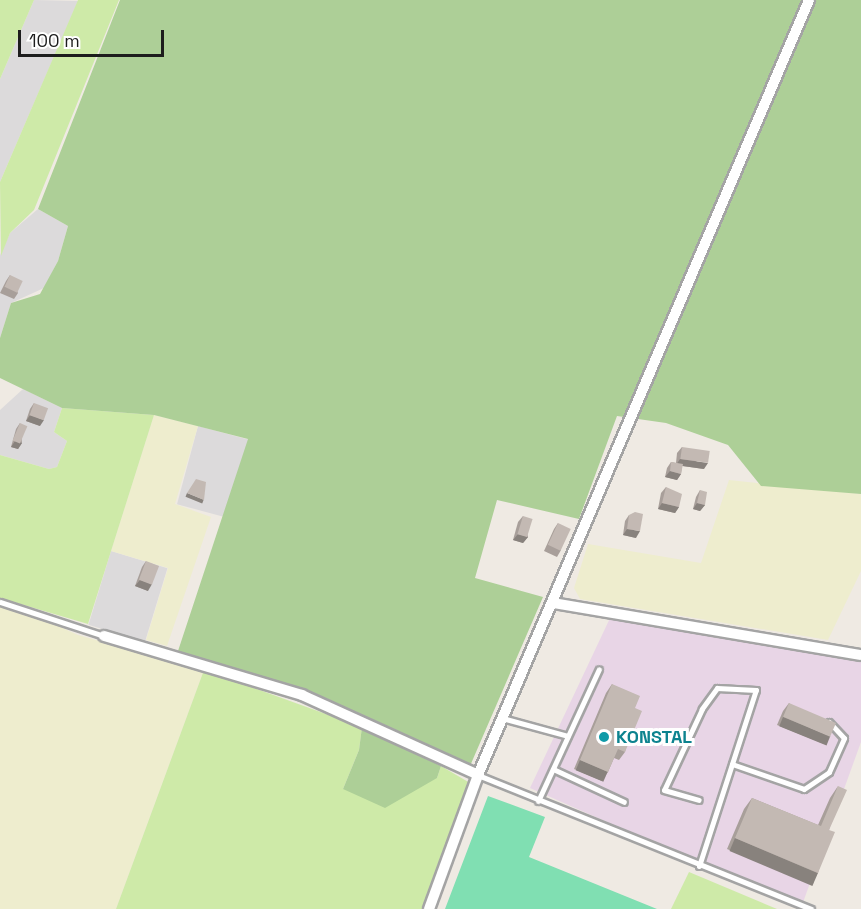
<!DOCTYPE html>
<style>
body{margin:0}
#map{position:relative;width:861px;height:909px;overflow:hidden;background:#efeae3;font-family:"Space Grotesk",sans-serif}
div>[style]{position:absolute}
.residential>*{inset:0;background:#dcdadb;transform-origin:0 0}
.industrial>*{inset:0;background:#e8d5e6}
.farmland>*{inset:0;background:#eeedce}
.grass>*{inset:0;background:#ceeaa8}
.forest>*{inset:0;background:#adcf97}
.pitch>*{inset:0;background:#80dfb2}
.roads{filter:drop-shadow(2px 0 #a4a4a4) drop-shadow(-2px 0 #a4a4a4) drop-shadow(0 2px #a4a4a4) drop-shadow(0 -2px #a4a4a4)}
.service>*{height:5px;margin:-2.5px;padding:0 2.5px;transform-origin:2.5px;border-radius:2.5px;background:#fff}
.minor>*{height:10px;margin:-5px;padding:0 5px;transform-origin:5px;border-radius:5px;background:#fff}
.wall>*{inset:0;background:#a89f9a}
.shaded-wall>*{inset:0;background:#88827d;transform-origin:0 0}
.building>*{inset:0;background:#c3b9b3;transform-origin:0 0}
.dots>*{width:16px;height:16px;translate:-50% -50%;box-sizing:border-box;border:3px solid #fff;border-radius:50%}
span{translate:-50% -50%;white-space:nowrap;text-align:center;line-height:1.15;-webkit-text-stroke:6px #fff;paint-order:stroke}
.culture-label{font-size:18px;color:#0d838f;font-weight:700}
.left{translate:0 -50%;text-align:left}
.scale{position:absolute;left:18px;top:30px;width:146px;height:27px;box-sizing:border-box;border:3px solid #1d1d1d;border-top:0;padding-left:8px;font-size:18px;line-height:21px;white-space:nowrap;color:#1d1d1d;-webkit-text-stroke:4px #fff;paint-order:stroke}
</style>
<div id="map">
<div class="residential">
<div style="clip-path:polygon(34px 0,78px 1px,0 182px,0 79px)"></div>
<div style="clip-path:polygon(38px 209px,68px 226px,58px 261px,44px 288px,11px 303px,0 338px,0 255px,10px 233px)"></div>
<div style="clip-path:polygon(23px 389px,62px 408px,54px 432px,67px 441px,57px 467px,49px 469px,0 455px,0 410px)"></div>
<div style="left:198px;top:426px;width:52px;height:81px;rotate:15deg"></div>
<div style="left:111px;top:551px;width:59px;height:77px;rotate:17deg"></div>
</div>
<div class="industrial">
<div style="clip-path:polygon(611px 616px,861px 661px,861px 742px,801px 908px,530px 788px)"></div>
</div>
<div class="farmland">
<div style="clip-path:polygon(154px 415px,198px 426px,175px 504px,211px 517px,167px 646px,146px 640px,168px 568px,111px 551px)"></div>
<div style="clip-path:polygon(729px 480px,861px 494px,861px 571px,828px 640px,580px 599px,574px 588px,588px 544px,701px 563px)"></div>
<div style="clip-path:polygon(0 604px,19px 608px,78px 635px,204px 670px,116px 909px,0 909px)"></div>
</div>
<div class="grass">
<div style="clip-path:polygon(0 0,34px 0,0 79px)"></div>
<div style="clip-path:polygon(78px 0,119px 0,34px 210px,10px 233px,1px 256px,0 182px)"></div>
<div style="clip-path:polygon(62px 408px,154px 415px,88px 624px,0 598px,0 455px,49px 469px,57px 467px,67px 441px,54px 432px)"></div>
<div style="clip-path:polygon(204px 670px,362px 727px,359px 750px,343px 789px,437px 778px,441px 766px,470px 783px,423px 909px,116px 909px)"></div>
<div style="clip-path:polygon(689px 872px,777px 909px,671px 909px)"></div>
</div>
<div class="forest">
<div style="clip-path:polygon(120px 0,861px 0,861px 494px,761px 486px,728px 445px,666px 423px,617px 416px,579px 519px,497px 500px,475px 578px,543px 597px,470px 766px,178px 651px,248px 439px,154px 415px,62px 408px,0 378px,0 338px,11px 303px,40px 294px,58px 261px,68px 226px,38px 209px)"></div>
<div style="clip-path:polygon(362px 727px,441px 766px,437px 778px,385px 808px,343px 789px,359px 750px)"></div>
</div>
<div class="pitch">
<div style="clip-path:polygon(488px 796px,545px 817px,529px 857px,657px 909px,445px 909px)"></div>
</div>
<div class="roads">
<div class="service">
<div style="left:0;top:602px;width:109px;rotate:18.1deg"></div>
<div style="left:502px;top:718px;width:68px;rotate:15.3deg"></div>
<div style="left:732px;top:764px;width:76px;rotate:19.1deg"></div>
<div style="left:804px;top:789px;width:30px;rotate:-34deg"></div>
<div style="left:829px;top:772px;width:37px;rotate:-66deg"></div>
<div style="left:844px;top:738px;width:22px;rotate:-133deg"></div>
<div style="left:553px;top:769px;width:78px;rotate:24.9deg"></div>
<div style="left:478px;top:775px;width:359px;rotate:21.9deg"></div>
<div style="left:538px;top:801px;width:145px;rotate:-65.2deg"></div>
<div style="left:699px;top:866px;width:185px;rotate:-72.1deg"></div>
<div style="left:756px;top:690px;width:39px;rotate:-177deg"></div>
<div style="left:717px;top:688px;width:26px;rotate:126deg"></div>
<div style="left:702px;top:709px;width:89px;rotate:115.1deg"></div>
<div style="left:664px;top:790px;width:36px;rotate:16deg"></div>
</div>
<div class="minor">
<div style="left:553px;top:603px;width:312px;rotate:9.6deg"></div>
<div style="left:104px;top:636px;width:207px;rotate:16.6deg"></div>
<div style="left:302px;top:695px;width:193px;rotate:24.4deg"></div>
<div style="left:429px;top:909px;width:143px;rotate:-69.9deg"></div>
<div style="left:478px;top:775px;width:843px;rotate:-66.87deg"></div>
</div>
</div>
<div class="wall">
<div style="clip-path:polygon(10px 275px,18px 293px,14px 299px,0 293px,6px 281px)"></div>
<div style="clip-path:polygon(34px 403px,40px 426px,26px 421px,30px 409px)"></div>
<div style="clip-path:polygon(20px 423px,22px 443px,18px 449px,11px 447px,16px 429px)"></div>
<div style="clip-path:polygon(682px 447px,704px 469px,682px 466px,681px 474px,677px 480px,665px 477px,667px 468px,671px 462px,676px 463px,677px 453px)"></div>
<div style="clip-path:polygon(666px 487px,679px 507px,675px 513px,658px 509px,661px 493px)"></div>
<div style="clip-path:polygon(700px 490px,705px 505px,700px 511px,693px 509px,696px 497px)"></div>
<div style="clip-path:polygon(629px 515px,636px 538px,623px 535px,625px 521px)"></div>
<div style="clip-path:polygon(523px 516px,528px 537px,523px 543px,513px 540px,518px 522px)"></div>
<div style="clip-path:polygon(558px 523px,561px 550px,557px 557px,544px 551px,554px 529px)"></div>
<div style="clip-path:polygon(146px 561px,148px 591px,135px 586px,142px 567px)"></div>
<div style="clip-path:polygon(612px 684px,635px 708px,625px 752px,619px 760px,614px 758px,608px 772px,602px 781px,574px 769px,606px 693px)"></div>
<div style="clip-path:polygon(789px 703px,824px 744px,777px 725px,783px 711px)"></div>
<div style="clip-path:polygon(838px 786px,829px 830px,818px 873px,810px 884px,727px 849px,744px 809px,752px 798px,818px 825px,830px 798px)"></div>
</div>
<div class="shaded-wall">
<div style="clip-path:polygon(30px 415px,44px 420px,40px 426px,26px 421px)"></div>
<div style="clip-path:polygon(15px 441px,22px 443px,18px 449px,11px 447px)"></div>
<div style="clip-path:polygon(680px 459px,708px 463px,704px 469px,676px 465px)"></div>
<div style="clip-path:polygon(670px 471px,681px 474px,677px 480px,665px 477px)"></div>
<div style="left:187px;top:493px;width:18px;height:4px;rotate:22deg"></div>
<div style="clip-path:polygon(662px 503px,679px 507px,675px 513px,658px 509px)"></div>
<div style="clip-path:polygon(697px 503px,705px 505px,700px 511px,693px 509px)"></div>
<div style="clip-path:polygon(627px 529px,640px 531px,636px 538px,623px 535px)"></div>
<div style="clip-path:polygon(518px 534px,528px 537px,523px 543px,513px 540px)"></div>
<div style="clip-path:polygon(140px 580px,152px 584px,148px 591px,135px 586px)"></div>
<div style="left:783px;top:717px;width:51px;height:10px;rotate:22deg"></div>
<div style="left:580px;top:760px;width:30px;height:11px;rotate:23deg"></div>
<div style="left:735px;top:838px;width:90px;height:14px;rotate:23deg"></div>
</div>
<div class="building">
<div style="left:10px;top:275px;width:14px;height:13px;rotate:25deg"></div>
<div style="left:34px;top:403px;width:15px;height:13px;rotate:20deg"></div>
<div style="left:20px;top:423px;width:8px;height:19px;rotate:23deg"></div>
<div style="left:682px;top:447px;width:28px;height:12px;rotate:8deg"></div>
<div style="clip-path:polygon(671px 462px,683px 464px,681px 474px,670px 471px)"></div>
<div style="clip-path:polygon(196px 479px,206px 482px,204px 500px,187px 493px)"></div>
<div style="clip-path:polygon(666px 487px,682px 494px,679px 507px,662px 503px)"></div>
<div style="clip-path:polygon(700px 490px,707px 492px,705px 505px,697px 503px)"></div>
<div style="clip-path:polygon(635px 512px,643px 514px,640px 531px,627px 529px,629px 515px)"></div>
<div style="left:523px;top:516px;width:10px;height:19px;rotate:17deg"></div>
<div style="left:558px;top:523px;width:14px;height:24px;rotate:25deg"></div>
<div style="left:146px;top:561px;width:14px;height:20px;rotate:21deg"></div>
<div style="clip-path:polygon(612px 684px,640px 696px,635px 708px,642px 711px,625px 752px,618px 749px,608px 772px,580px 760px)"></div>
<div style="left:789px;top:703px;width:51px;height:15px;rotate:23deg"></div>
<div style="clip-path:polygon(838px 786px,847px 790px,829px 830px,835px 832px,818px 873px,735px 838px,752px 798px,821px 826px)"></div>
</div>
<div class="dots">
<div style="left:604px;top:737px;background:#0f9aa8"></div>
</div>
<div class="culture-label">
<span class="left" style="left:616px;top:737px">KONSTAL</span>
</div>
<div class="scale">100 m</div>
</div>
